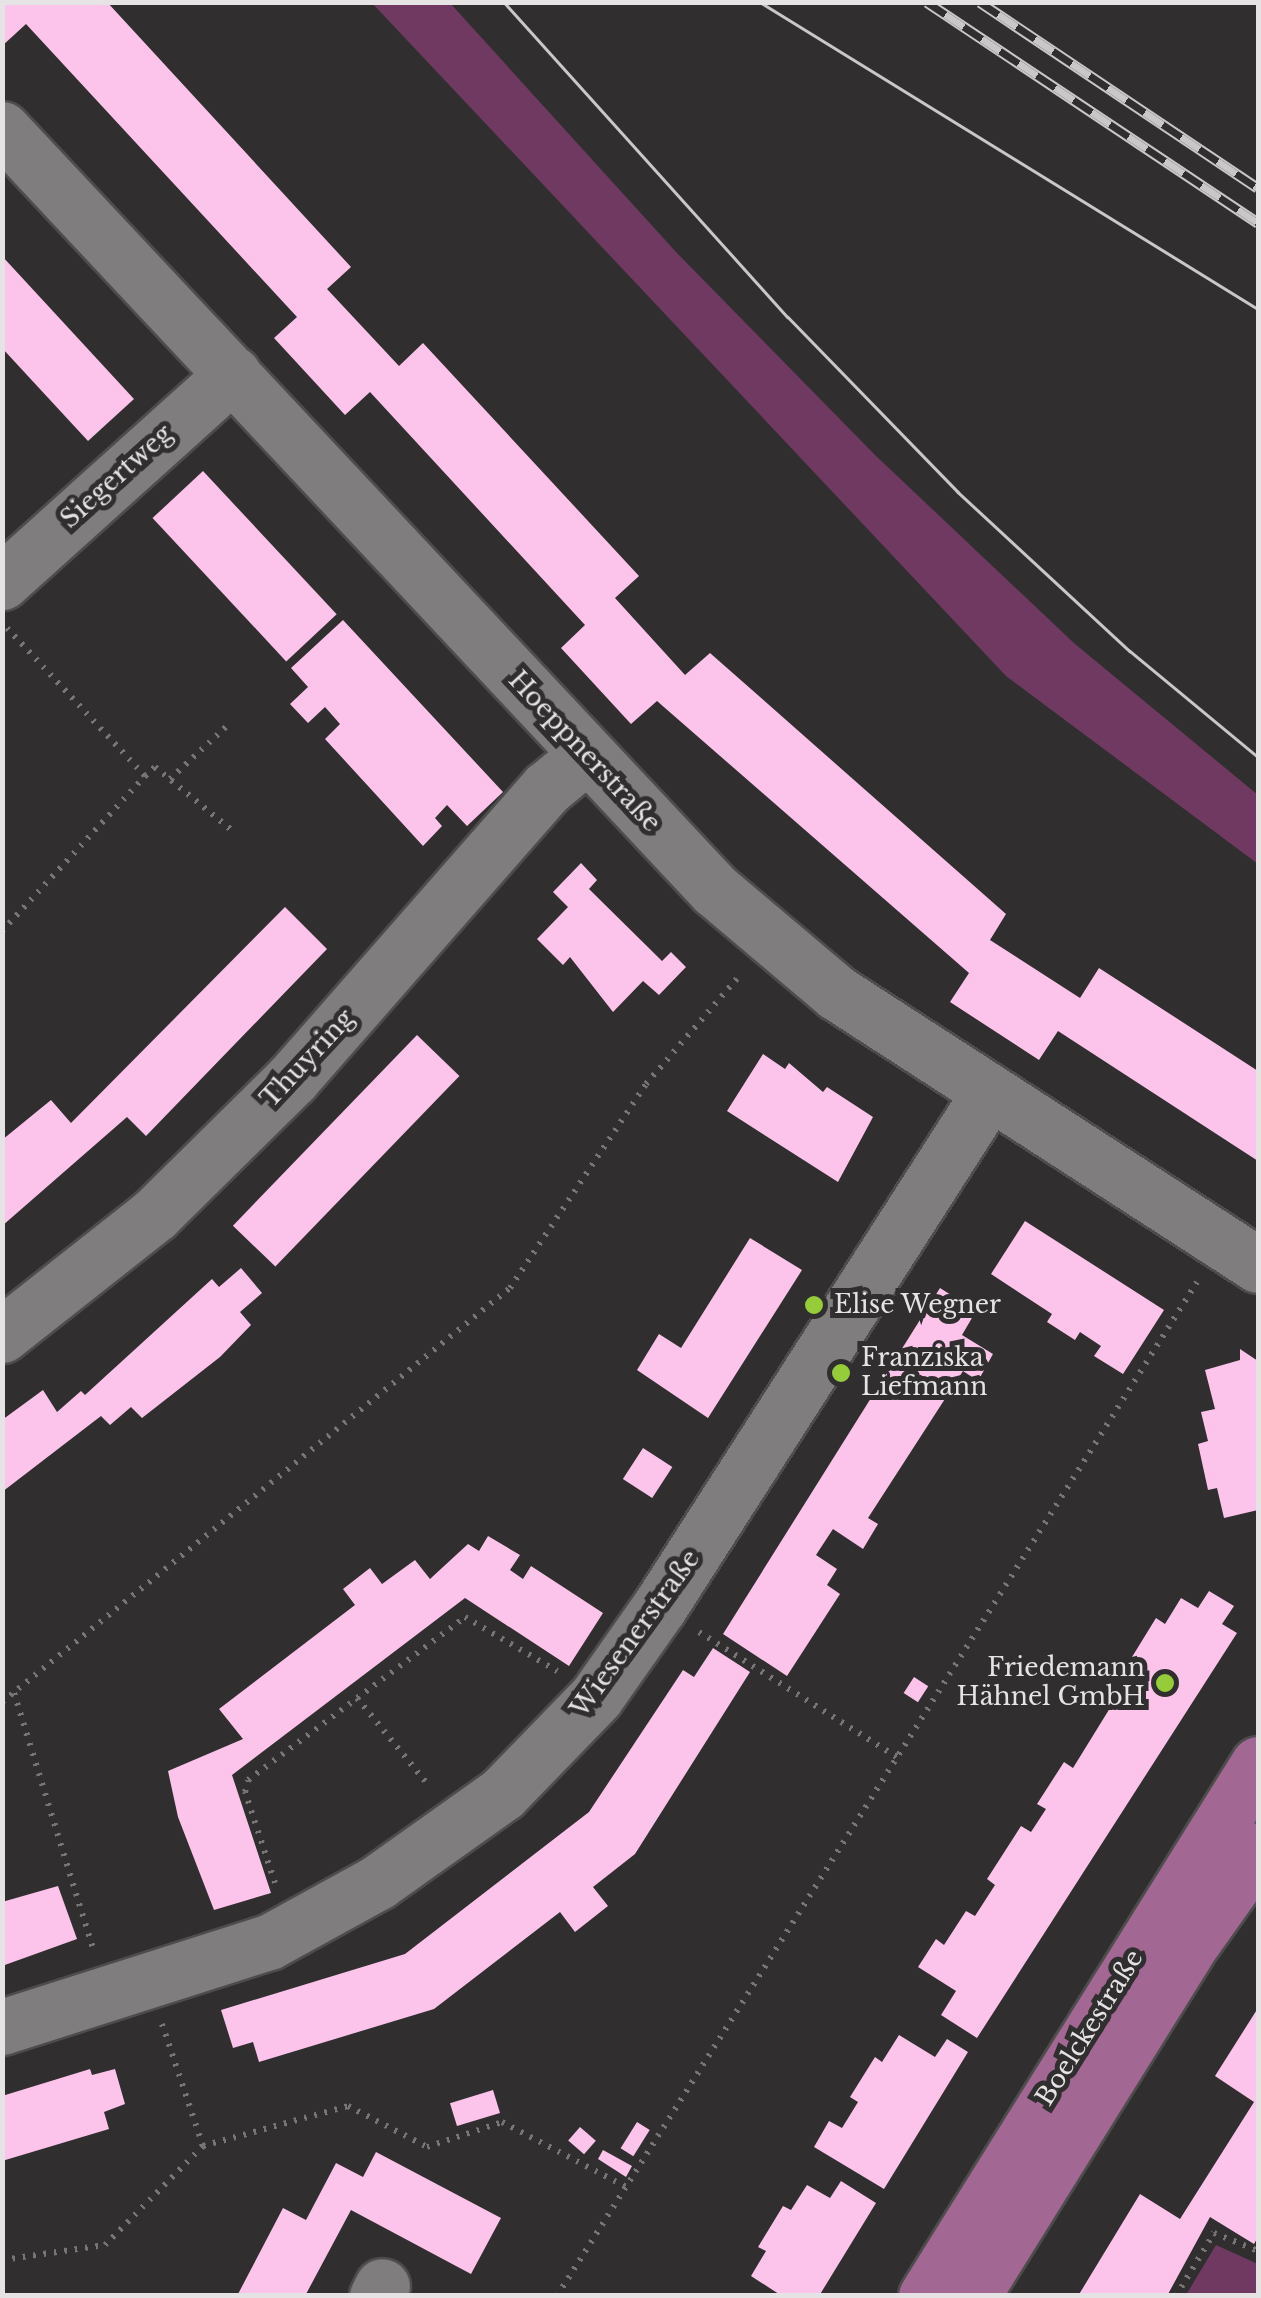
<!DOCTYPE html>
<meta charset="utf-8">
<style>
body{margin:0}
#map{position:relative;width:1261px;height:2298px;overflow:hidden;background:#312e30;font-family:"Libre Baskerville",serif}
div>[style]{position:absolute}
.green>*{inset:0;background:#703961}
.building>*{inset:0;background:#fcc4eb;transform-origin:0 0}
.path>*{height:6px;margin-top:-3px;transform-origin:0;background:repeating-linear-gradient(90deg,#777576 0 2.5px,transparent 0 10.5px)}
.roads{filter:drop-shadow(2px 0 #4e4c4d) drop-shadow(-2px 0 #4e4c4d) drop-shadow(0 2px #4e4c4d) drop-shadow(0 -2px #4e4c4d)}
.minor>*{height:55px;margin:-27.5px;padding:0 27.5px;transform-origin:27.5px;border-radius:27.5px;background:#807d7f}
.major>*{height:55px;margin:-27.5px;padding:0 27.5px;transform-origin:27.5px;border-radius:27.5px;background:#a26793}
.tram>*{height:2.5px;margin:-1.25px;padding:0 1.25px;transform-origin:1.25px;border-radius:1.25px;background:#c9c7c8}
.rail>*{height:11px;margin-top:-5.5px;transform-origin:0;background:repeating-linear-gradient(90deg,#312e30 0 22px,#c9c7c8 0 44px);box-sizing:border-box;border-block:2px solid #c9c7c8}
.dots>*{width:28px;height:28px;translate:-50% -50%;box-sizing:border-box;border:5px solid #312e30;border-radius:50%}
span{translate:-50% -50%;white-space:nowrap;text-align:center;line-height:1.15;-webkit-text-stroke:10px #312e30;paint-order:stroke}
.street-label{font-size:25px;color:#e5e3e4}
.poi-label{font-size:25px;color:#e5e3e4}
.left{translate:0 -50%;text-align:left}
.right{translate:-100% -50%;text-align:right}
.frame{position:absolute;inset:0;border:5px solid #e5e3e4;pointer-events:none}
</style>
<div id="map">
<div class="green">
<div style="clip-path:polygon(372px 3px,450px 3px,676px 252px,875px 455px,1075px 644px,1258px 795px,1258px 864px,1006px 676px)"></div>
<div style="clip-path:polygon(1216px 2245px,1258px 2264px,1258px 2295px,1186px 2295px)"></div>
</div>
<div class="building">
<div style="clip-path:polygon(2px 2px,107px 2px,351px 267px,327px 289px,399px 366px,423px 343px,639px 576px,615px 598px,685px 675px,710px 653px,1006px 914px,990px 940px,1080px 998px,1099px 968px,1258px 1071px,1258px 1161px,1058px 1031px,1039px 1060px,950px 1002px,969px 973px,657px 701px,631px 724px,561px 648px,585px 625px,370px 392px,345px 415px,274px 338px,297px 317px,26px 24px,2px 46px)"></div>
<div style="clip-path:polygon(2px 256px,134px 399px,88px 441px,2px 348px)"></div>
<div style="left:203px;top:471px;width:196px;height:69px;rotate:47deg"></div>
<div style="clip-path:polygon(343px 620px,503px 792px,467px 826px,447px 805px,435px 818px,442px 826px,423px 846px,325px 739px,340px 724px,325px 707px,308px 723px,290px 704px,308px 687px,291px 668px)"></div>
<div style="clip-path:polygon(581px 863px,597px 880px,589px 889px,662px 961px,671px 952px,686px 967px,659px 995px,643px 981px,613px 1012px,570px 957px,563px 965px,537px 939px,568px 907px,553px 892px)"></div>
<div style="clip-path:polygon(285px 907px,327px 949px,146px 1136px,127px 1117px,2px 1226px,2px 1140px,51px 1100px,71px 1123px)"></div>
<div style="left:417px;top:1035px;width:59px;height:265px;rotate:44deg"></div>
<div style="clip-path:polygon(763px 1054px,785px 1069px,789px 1063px,823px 1092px,827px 1087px,873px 1117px,838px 1182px,727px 1111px)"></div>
<div style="clip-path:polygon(1025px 1221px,1164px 1310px,1123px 1374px,1094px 1356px,1101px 1346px,1080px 1332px,1075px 1340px,1047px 1322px,1052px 1314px,991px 1274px)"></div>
<div style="clip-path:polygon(750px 1238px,802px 1270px,708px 1418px,637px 1370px,659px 1334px,681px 1348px)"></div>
<div style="clip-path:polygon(241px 1268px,262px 1293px,240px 1312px,251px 1325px,220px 1357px,142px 1418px,131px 1407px,110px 1425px,101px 1416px,2px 1492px,2px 1420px,43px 1390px,57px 1412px,81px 1391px,85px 1395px,212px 1279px,219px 1287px)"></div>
<div style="clip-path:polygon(940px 1288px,976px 1311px,962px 1335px,993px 1354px,978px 1381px,963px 1371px,868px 1518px,878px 1524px,863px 1549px,833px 1529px,816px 1555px,837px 1569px,827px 1585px,840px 1594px,787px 1676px,723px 1634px)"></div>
<div style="clip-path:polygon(1240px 1349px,1258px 1361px,1258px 1510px,1224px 1518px,1217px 1488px,1208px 1490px,1198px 1444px,1208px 1441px,1201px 1412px,1215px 1409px,1205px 1370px,1240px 1360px)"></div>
<div style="left:643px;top:1448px;width:35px;height:37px;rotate:33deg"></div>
<div style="clip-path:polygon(488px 1536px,520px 1555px,510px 1570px,523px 1579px,531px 1566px,603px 1613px,569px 1666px,465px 1598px,232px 1775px,271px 1893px,214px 1910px,178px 1817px,168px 1771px,243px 1739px,219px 1709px,355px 1605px,343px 1589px,370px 1568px,382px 1584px,415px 1560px,430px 1579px,468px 1544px,479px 1551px)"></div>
<div style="clip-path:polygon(1209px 1591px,1234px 1606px,1222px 1624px,1237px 1633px,977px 2038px,941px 2015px,956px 1991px,918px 1967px,936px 1939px,944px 1945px,966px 1911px,975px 1916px,995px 1885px,987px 1879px,1021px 1826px,1031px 1832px,1046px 1809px,1037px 1804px,1064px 1762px,1073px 1768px,1139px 1661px,1132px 1657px,1156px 1618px,1165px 1624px,1181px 1598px,1198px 1608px)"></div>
<div style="clip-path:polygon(713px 1648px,750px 1672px,635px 1854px,593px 1887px,608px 1906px,575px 1932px,560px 1912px,434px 2009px,259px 2062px,253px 2042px,233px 2048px,221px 2010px,405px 1954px,589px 1812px,683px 1670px,694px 1677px)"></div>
<div style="left:914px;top:1677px;width:17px;height:19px;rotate:33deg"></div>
<div style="clip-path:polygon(58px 1886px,77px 1939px,2px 1966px,2px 1902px)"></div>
<div style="clip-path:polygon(1258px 2008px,1258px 2237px,1254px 2244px,1210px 2217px,1167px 2296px,1078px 2296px,1140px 2194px,1180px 2219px,1254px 2102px,1215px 2076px)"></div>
<div style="clip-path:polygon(899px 2035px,935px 2057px,947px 2039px,968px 2052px,884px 2189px,814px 2147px,829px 2121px,842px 2128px,858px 2102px,850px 2097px,875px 2057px,882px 2062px)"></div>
<div style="clip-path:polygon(90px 2069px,92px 2075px,115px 2069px,125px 2104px,104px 2112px,109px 2129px,2px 2161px,2px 2096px)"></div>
<div style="left:493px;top:2090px;width:24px;height:45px;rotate:73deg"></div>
<div style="left:637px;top:2122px;width:15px;height:31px;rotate:32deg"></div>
<div style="left:580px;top:2127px;width:21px;height:18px;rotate:41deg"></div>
<div style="clip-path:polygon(603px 2150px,632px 2166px,626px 2177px,598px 2159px)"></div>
<div style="clip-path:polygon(376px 2152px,501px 2218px,471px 2274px,351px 2210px,305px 2296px,237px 2296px,283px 2208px,306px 2220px,336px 2163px,363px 2177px)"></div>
<div style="clip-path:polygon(841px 2181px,876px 2203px,819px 2296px,782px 2296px,751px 2276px,766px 2251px,758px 2247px,783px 2206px,791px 2210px,807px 2185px,830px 2198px)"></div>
</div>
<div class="path">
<div style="left:7px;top:628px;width:202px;rotate:47deg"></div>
<div style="left:145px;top:776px;width:13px;rotate:-42deg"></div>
<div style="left:155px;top:767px;width:104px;rotate:39.5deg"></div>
<div style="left:170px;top:779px;width:79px;rotate:-43deg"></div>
<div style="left:2px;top:931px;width:211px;rotate:-47.3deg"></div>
<div style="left:699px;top:1632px;width:236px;rotate:32.3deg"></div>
<div style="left:14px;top:1693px;width:267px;rotate:72.8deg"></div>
<div style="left:357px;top:1698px;width:114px;rotate:50.7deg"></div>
<div style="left:2px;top:1702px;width:655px;rotate:-39.18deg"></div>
<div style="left:510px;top:1288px;width:245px;rotate:-56.3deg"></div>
<div style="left:646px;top:1084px;width:144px;rotate:-49.2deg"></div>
<div style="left:275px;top:1883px;width:96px;rotate:-108.2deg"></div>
<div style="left:245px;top:1792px;width:12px;rotate:-76deg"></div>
<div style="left:248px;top:1780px;width:271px;rotate:-36.9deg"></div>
<div style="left:465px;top:1617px;width:107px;rotate:30.4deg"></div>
<div style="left:162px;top:2024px;width:129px;rotate:71.4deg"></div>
<div style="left:203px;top:2146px;width:150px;rotate:-15.4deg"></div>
<div style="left:348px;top:2106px;width:89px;rotate:27.4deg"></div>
<div style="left:427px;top:2147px;width:79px;rotate:-18.4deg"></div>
<div style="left:502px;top:2122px;width:142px;rotate:27.6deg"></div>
<div style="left:2px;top:2260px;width:104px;rotate:-8.3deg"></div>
<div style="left:105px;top:2245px;width:139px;rotate:-45.3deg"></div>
<div style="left:557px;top:2296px;width:1199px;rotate:-57.74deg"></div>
<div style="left:1176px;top:2296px;width:74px;rotate:-58.9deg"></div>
<div style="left:1214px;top:2233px;width:48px;rotate:22.2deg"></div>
</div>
<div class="roads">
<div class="minor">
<div style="left:2px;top:129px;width:1043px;rotate:46.87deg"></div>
<div style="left:715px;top:890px;width:160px;rotate:40.2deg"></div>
<div style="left:837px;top:993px;width:501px;rotate:32.87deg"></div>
<div style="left:2px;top:582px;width:311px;rotate:-42deg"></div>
<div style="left:2px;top:1335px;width:195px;rotate:-38.3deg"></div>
<div style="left:155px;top:1214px;width:192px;rotate:-44.6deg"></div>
<div style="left:292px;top:1079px;width:387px;rotate:-48.8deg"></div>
<div style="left:547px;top:788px;width:50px;rotate:-39.4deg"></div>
<div style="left:2px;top:2027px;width:280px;rotate:-17.7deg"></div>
<div style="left:269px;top:1942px;width:124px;rotate:-28.8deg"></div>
<div style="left:378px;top:1882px;width:152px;rotate:-35.4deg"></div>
<div style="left:502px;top:1794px;width:135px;rotate:-45.9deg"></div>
<div style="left:596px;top:1697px;width:111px;rotate:-54.9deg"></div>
<div style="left:660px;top:1606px;width:609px;rotate:-57.33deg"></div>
<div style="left:377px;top:2296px;width:11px;rotate:-63deg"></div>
</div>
<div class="major">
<div style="left:926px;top:2296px;width:627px;rotate:-58.03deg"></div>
<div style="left:972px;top:2296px;width:420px;rotate:-58.1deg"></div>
<div style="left:1194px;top:1940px;width:110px;rotate:-54.6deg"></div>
</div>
</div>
<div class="tram">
<div style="left:504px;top:2px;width:424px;rotate:48deg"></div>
<div style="left:788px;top:317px;width:244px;rotate:45.8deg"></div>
<div style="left:958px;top:492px;width:234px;rotate:42.8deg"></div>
<div style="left:1130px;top:651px;width:166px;rotate:39.6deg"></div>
<div style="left:760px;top:2px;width:585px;rotate:31.65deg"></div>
</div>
<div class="rail">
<div style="left:927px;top:2px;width:398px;rotate:33.7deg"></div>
<div style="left:980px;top:2px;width:334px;rotate:33.8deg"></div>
</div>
<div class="dots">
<div style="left:814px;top:1305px;background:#96cc3a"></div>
<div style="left:841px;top:1373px;background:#96cc3a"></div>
<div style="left:1165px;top:1683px;background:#96cc3a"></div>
</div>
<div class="street-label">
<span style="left:117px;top:477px;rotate:-42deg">Siegertweg</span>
<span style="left:584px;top:752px;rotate:47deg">Hoeppnerstraße</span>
<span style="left:308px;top:1059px;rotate:-47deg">Thuyring</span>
<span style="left:636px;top:1634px;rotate:-54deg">Wiesenerstraße</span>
<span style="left:1090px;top:2028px;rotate:-58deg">Boelckestraße</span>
</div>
<div class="poi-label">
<span class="left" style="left:834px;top:1305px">Elise Wegner</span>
<span class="left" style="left:861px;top:1373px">Franziska<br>Liefmann</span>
<span class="right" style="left:1145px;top:1683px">Friedemann<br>Hähnel GmbH</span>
</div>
<div class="frame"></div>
</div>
